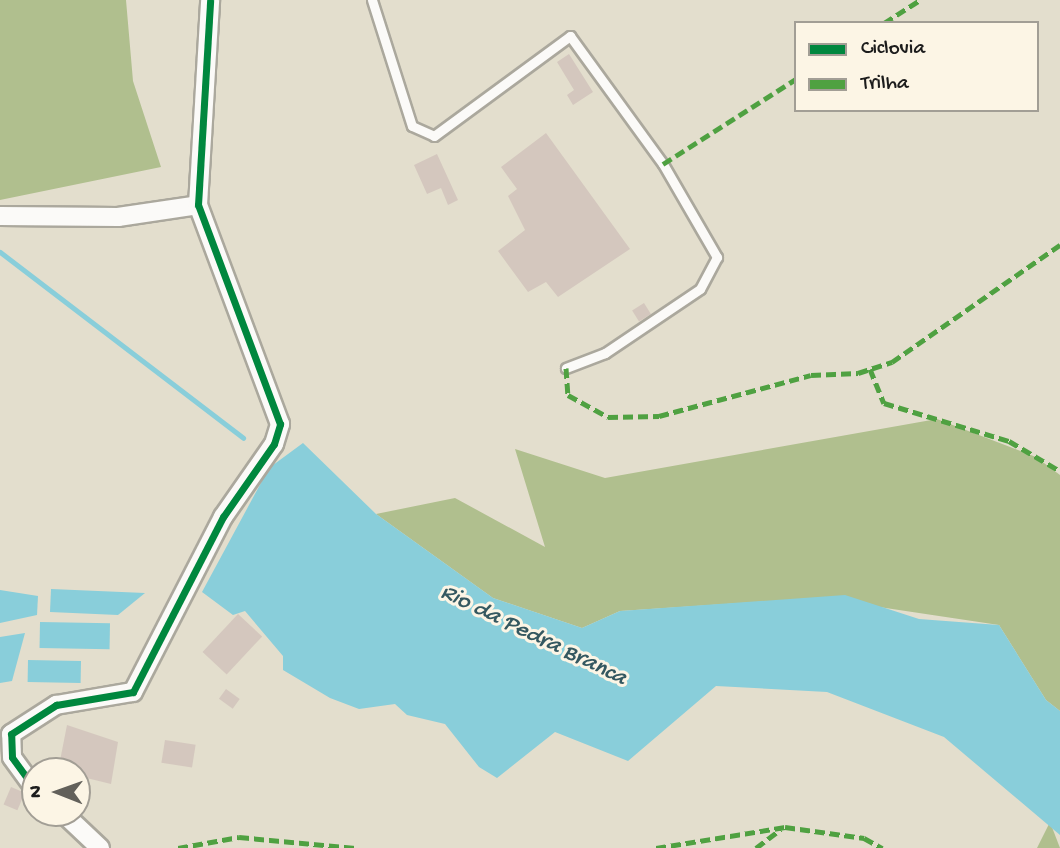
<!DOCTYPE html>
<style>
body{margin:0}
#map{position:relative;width:1060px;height:848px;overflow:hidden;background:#e3decd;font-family:"Gochi Hand",sans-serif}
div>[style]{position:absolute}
.forest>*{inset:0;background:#b0bf8e}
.water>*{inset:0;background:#89ceda;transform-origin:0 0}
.stream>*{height:5px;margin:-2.5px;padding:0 2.5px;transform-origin:2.5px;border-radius:2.5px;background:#89ceda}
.building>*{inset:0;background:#d4c7be;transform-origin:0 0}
.roads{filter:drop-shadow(2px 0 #aba89d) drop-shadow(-2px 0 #aba89d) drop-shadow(0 2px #aba89d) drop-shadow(0 -2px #aba89d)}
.service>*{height:9px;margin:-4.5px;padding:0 4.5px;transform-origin:4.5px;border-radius:4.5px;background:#fbfaf8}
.minor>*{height:18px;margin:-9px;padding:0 9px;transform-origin:9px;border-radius:9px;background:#fbfaf8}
.quiet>*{height:5px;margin-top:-2.5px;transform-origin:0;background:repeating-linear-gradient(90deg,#4fa141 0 10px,transparent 0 15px)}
.cycleway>*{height:7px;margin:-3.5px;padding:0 3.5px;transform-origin:3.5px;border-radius:3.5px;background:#00873e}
span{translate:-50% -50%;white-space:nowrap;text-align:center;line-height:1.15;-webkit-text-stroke:6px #fcf5e5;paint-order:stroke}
.water-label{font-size:24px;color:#345860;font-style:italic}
.legend{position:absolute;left:794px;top:21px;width:245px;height:91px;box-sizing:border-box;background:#fcf5e5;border:2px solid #a29e95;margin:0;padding:9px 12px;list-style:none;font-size:21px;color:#1c1c1c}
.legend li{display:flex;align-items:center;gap:14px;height:35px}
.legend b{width:35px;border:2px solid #a29e95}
.north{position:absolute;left:21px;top:757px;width:70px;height:70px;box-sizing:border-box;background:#fcf5e5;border:2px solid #a29e95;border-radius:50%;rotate:271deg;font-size:19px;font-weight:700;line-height:28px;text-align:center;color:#1c1c1c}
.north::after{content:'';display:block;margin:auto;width:24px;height:32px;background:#62605a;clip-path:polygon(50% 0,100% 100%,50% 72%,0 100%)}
</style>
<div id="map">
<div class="forest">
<div style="clip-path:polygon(0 0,126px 0,133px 81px,161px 167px,0 200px)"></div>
<div style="clip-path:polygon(937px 419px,1036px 457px,1060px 475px,1060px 711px,1046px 700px,999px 625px,819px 598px,620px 611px,582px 628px,493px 598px,376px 514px,455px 498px,545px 547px,515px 449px,605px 478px)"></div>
<div style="clip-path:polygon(1050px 822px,1060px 848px,1037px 848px)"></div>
</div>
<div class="water">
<div style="clip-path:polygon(303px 443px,376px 514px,493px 598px,582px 628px,620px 611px,845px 595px,919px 619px,999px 625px,1046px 700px,1060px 711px,1060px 835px,944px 737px,827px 692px,716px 686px,628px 761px,555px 732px,497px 778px,479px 767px,445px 724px,407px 715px,395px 704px,359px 709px,330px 698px,283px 670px,283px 656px,245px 611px,233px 615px,202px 592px,269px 468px)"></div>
<div style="clip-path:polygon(51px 589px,145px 593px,118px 615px,50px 612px)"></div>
<div style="clip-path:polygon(0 590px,38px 596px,37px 615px,0 623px)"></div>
<div style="left:40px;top:622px;width:70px;height:26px;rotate:1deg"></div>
<div style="clip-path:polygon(25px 633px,12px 681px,0 683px,0 637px)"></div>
<div style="left:28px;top:660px;width:53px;height:22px;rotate:1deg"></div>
</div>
<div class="stream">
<div style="left:0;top:252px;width:306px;rotate:37.4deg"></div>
</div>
<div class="building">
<div style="clip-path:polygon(569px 54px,593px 92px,573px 105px,567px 95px,574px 90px,557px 62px)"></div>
<div style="clip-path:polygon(546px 133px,630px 249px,558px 297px,546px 282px,528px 292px,498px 251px,525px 230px,508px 196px,517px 189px,501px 167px)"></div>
<div style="clip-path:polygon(437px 154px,458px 200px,448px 205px,441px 188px,427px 194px,414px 165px)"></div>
<div style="left:644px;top:303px;width:13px;height:14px;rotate:58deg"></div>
<div style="left:238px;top:614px;width:33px;height:52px;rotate:43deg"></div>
<div style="left:226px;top:689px;width:17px;height:12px;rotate:36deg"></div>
<div style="clip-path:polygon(67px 725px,118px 742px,111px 784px,58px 771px)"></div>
<div style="left:165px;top:740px;width:31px;height:23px;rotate:9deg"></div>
<div style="left:11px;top:787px;width:15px;height:19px;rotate:23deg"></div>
</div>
<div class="roads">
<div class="service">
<div style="left:372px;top:0;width:132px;rotate:72.4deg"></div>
<div style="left:412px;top:126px;width:24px;rotate:24deg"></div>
<div style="left:434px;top:136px;width:169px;rotate:-36.3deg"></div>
<div style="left:570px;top:36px;width:158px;rotate:54deg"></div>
<div style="left:663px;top:164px;width:108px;rotate:59.9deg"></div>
<div style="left:717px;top:257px;width:36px;rotate:118deg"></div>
<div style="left:700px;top:289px;width:115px;rotate:146deg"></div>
<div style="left:605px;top:353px;width:42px;rotate:159deg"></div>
</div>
<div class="minor">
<div style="left:0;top:216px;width:118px;rotate:0.5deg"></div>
<div style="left:118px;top:217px;width:81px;rotate:-8.5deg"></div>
<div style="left:35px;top:789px;width:39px;rotate:-126deg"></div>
<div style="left:12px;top:757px;width:23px;rotate:-92deg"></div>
<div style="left:11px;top:734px;width:54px;rotate:-32.8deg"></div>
<div style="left:56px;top:705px;width:78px;rotate:-9.6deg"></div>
<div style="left:133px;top:692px;width:197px;rotate:-62.8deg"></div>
<div style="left:223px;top:517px;width:89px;rotate:-55.1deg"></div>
<div style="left:274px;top:444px;width:21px;rotate:-73deg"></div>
<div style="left:280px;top:424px;width:234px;rotate:-110.5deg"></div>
<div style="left:198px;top:205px;width:205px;rotate:-86.6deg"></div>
<div style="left:63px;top:813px;width:51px;rotate:43.4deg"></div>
</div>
</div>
<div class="quiet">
<div style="left:884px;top:23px;width:43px;rotate:-32.6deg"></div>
<div style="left:663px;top:164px;width:158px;rotate:-32.6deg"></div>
<div style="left:566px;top:368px;width:27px;rotate:86deg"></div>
<div style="left:568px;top:395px;width:46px;rotate:28.8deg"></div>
<div style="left:608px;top:417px;width:51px;rotate:-1.1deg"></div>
<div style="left:659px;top:416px;width:157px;rotate:-15.1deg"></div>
<div style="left:811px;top:375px;width:47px;rotate:-2.4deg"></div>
<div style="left:858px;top:373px;width:36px;rotate:-18deg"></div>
<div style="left:892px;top:362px;width:205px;rotate:-34.9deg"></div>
<div style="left:870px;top:369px;width:37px;rotate:68deg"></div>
<div style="left:884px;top:403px;width:131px;rotate:16.9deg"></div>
<div style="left:1009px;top:441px;width:59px;rotate:30.5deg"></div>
<div style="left:178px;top:848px;width:62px;rotate:-10.2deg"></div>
<div style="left:239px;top:837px;width:117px;rotate:5.4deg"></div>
<div style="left:656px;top:848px;width:131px;rotate:-9.2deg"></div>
<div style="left:785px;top:827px;width:80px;rotate:7.9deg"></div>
<div style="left:864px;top:838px;width:21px;rotate:29deg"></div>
<div style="left:756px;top:848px;width:31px;rotate:-37deg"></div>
</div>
<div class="cycleway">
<div style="left:35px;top:789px;width:39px;rotate:-126deg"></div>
<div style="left:12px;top:757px;width:23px;rotate:-92deg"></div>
<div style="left:11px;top:734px;width:54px;rotate:-32.8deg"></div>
<div style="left:56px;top:705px;width:78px;rotate:-9.6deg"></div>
<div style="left:133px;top:692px;width:197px;rotate:-62.8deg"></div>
<div style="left:223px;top:517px;width:89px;rotate:-55.1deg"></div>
<div style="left:274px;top:444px;width:21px;rotate:-73deg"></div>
<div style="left:280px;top:424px;width:234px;rotate:-110.5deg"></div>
<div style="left:198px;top:205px;width:205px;rotate:-86.6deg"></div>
</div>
<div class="water-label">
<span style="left:533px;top:636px;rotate:26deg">Rio da Pedra Branca</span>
</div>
<ul class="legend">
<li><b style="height:9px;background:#00873e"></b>Ciclovia</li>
<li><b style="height:9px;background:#4fa141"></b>Trilha</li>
</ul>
<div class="north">N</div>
</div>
